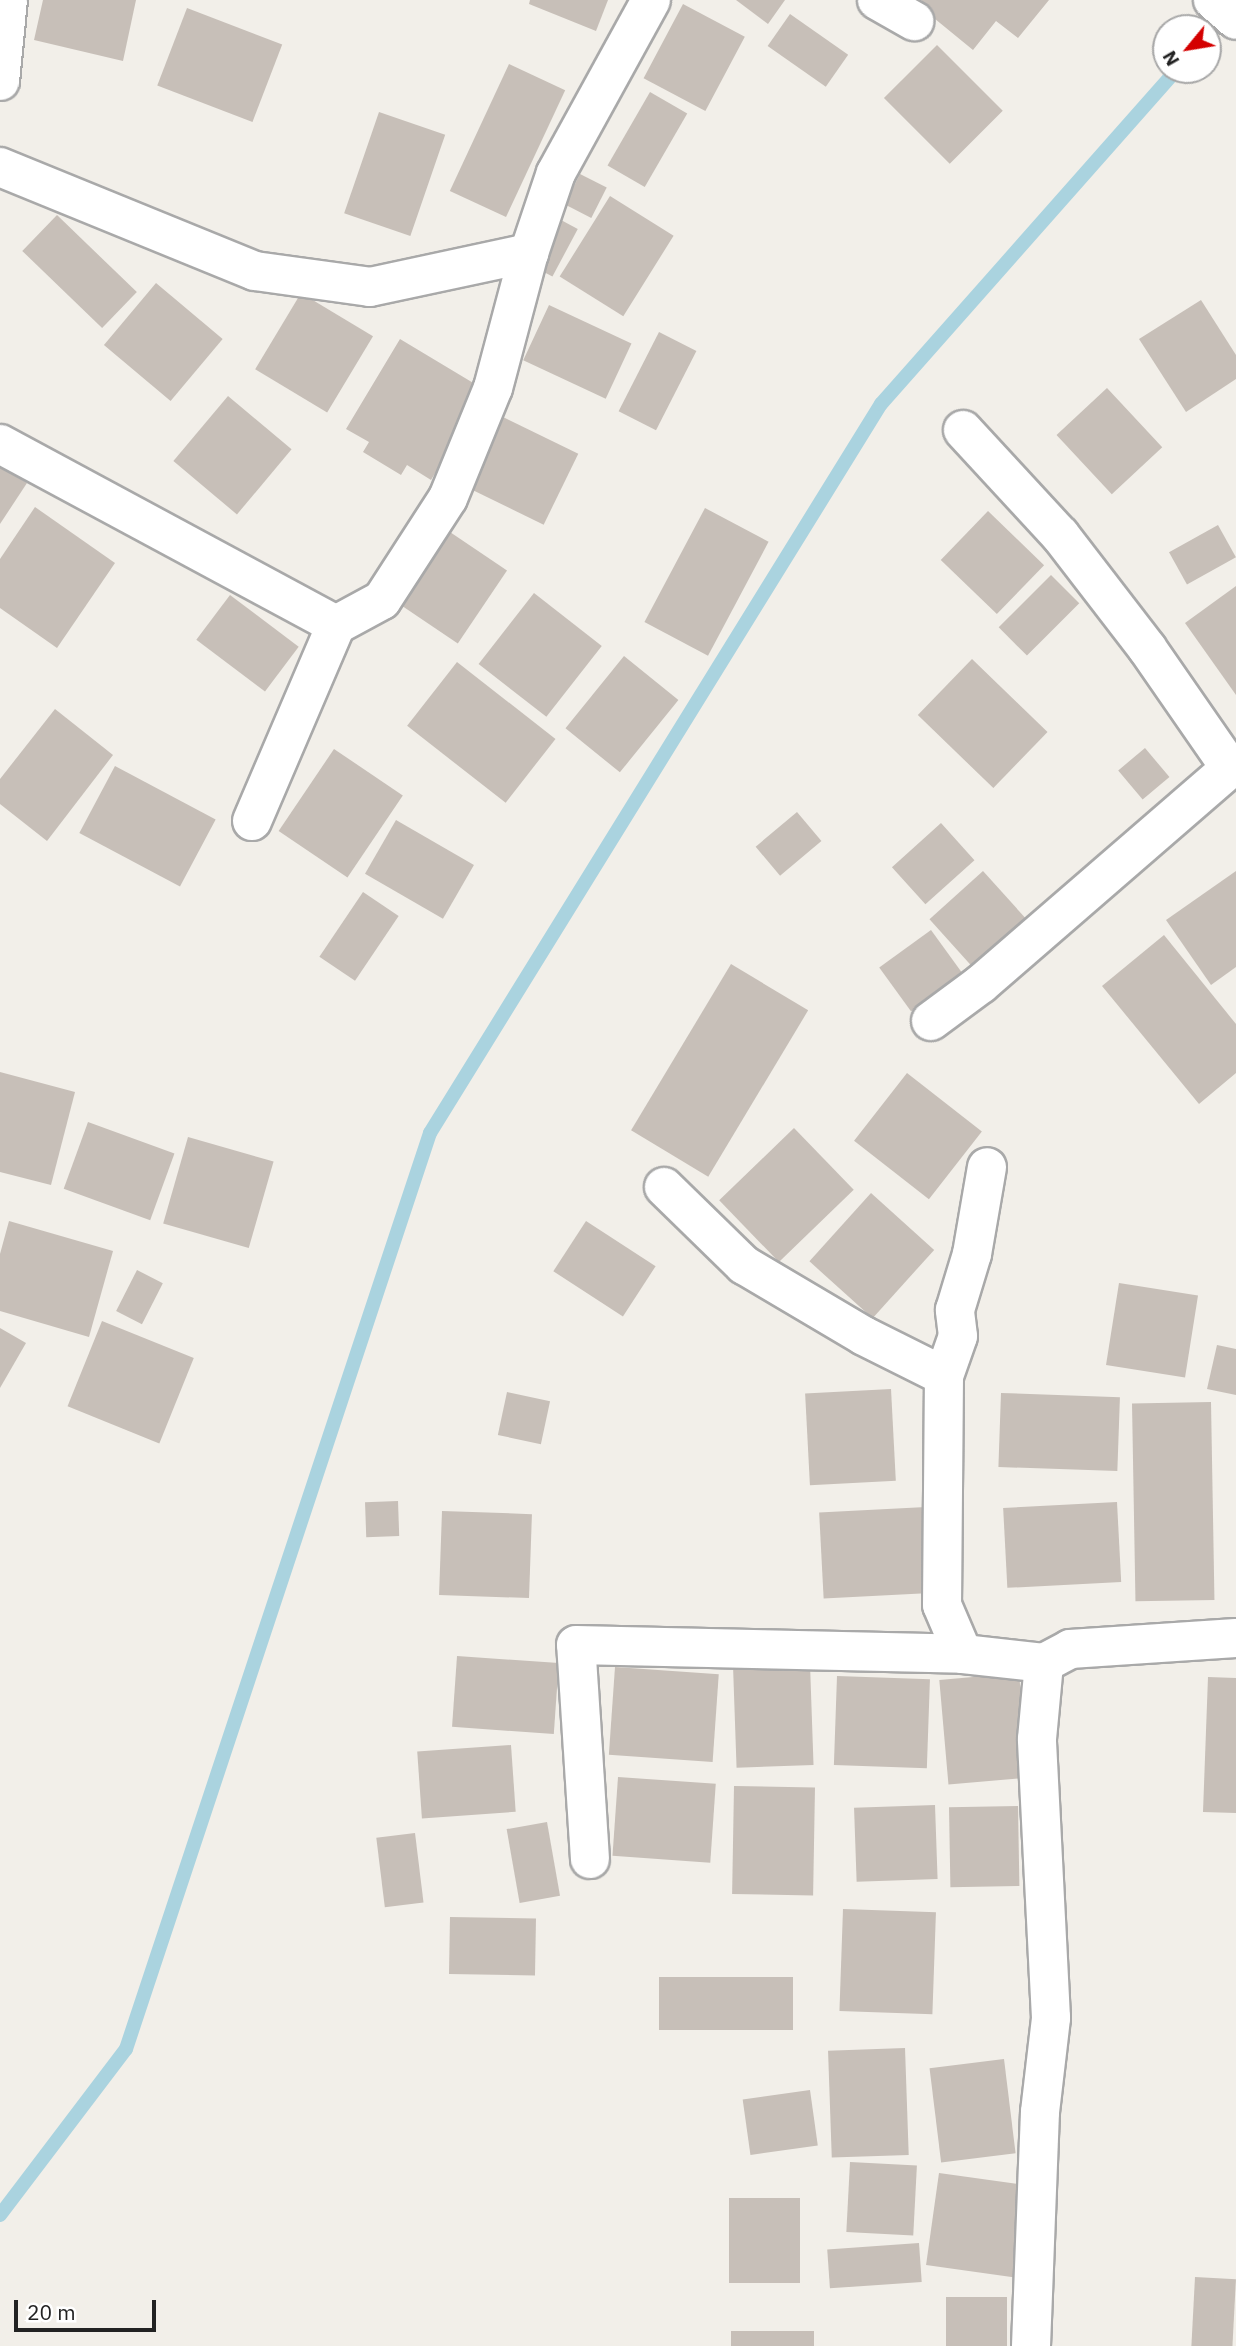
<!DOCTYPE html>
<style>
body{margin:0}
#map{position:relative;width:1236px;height:2346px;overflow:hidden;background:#f2efe9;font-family:"IBM Plex Sans",sans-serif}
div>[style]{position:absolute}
.stream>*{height:14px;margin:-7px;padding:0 7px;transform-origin:7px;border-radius:7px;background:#aad3df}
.building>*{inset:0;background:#c7bfb8;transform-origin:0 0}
.roads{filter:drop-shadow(2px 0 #a9a9a9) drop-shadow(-2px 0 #a9a9a9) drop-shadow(0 2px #a9a9a9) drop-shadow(0 -2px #a9a9a9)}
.minor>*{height:38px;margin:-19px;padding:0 19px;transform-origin:19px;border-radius:19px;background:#fff}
span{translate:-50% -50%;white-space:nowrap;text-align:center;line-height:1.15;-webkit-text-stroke:7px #fff;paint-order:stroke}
.north{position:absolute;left:1152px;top:14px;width:70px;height:70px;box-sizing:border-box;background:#fff;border:2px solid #a7a7a7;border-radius:50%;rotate:240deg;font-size:19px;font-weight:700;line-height:28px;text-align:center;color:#222}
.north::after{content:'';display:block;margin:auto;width:24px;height:32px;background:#d40000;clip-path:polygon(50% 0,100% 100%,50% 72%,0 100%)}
.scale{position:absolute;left:14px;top:2300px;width:142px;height:32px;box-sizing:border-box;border:4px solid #222;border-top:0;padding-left:9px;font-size:21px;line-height:24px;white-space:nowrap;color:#222;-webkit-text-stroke:5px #fff;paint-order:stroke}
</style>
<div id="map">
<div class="stream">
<div style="left:1208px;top:35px;width:27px;rotate:-48deg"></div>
<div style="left:0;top:2215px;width:208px;rotate:-52.8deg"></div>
<div style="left:126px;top:2049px;width:965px;rotate:-71.64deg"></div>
<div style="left:430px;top:1133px;width:857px;rotate:-58.26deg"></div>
<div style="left:881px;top:404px;width:446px;rotate:-48.5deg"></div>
</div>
<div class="building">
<div style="clip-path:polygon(43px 0,136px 0,123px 61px,34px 40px)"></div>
<div style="clip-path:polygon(530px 0,608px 0,596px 31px,529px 4px)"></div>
<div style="clip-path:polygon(736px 0,785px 0,768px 24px)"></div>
<div style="clip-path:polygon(922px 0,1049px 0,1018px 38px,996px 21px,973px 50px,918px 5px)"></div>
<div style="left:683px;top:4px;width:70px;height:84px;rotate:28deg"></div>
<div style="left:187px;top:8px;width:102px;height:83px;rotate:21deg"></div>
<div style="left:790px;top:14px;width:71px;height:39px;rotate:35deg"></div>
<div style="left:937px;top:45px;width:93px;height:75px;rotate:45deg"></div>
<div style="left:509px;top:64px;width:62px;height:140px;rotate:25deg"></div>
<div style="left:650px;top:92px;width:43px;height:85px;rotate:30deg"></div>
<div style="left:379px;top:112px;width:70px;height:107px;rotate:19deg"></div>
<div style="left:580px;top:174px;width:30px;height:34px;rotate:27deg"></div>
<div style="left:610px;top:196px;width:75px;height:95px;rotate:32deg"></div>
<div style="left:57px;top:215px;width:111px;height:50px;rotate:44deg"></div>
<div style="left:561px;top:220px;width:19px;height:54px;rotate:28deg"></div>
<div style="left:156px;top:283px;width:87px;height:81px;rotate:40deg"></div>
<div style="left:301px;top:293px;width:84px;height:89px;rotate:31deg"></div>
<div style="clip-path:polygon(1201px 300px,1236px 355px,1236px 379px,1186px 412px,1139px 339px)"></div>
<div style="left:549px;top:305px;width:91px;height:61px;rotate:25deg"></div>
<div style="left:659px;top:332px;width:42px;height:89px;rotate:27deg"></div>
<div style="clip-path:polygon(400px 339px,485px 390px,431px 480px,407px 465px,401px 475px,363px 452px,369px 442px,346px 429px)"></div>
<div style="left:1107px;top:388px;width:81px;height:69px;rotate:47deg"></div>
<div style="left:228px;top:396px;width:83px;height:85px;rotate:40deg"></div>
<div style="left:501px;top:416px;width:86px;height:79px;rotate:26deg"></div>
<div style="clip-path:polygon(0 465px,27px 483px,0 524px)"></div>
<div style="clip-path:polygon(35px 507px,115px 563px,57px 648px,0 608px,0 559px)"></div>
<div style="left:705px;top:508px;width:72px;height:129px;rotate:28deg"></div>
<div style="left:988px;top:511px;width:78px;height:68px;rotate:44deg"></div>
<div style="left:1218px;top:525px;width:37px;height:56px;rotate:61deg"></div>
<div style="left:444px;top:528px;width:76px;height:88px;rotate:34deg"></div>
<div style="left:1051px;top:575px;width:40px;height:74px;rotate:45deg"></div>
<div style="clip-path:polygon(1236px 586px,1236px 695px,1185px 623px)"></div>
<div style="left:534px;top:593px;width:86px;height:90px;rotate:38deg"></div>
<div style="left:230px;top:595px;width:86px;height:56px;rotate:37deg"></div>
<div style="left:624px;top:656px;width:70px;height:93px;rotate:39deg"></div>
<div style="left:972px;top:659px;width:105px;height:78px;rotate:44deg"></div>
<div style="left:457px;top:662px;width:125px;height:81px;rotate:38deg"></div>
<div style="clip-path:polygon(55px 709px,113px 755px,47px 841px,0 804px,0 779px)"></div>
<div style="left:1145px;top:748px;width:38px;height:35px;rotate:50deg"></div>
<div style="left:334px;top:749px;width:83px;height:99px;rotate:34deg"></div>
<div style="left:115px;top:766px;width:114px;height:76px;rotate:28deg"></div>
<div style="left:797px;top:812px;width:38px;height:54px;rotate:50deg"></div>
<div style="left:396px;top:820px;width:90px;height:62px;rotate:30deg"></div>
<div style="left:941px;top:823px;width:50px;height:66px;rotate:48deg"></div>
<div style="left:983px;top:871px;width:72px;height:72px;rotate:48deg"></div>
<div style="clip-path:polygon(1236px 871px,1236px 967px,1211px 985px,1166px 920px)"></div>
<div style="left:363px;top:892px;width:43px;height:78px;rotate:34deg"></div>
<div style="left:931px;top:930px;width:54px;height:64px;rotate:54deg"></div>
<div style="clip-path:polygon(1164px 935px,1236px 1024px,1236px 1073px,1199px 1104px,1102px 986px)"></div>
<div style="left:731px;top:964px;width:90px;height:194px;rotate:31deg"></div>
<div style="clip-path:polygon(0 1072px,75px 1092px,51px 1185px,0 1172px)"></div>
<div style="left:907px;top:1073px;width:95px;height:86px;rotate:38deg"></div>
<div style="left:88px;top:1122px;width:92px;height:71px;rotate:20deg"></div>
<div style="left:794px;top:1128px;width:86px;height:104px;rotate:46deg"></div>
<div style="left:188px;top:1137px;width:89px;height:90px;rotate:16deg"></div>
<div style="left:871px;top:1193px;width:85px;height:92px;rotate:42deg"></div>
<div style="clip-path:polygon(9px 1221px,113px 1251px,89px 1337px,0 1311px,0 1254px)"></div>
<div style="left:586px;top:1221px;width:83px;height:60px;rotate:33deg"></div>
<div style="left:137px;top:1270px;width:29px;height:46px;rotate:27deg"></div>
<div style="left:1119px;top:1283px;width:80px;height:83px;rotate:9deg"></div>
<div style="left:102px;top:1321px;width:99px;height:92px;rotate:22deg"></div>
<div style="clip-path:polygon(0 1328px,26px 1343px,0 1388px)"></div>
<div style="clip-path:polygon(1217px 1345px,1236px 1349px,1236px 1395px,1207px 1389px)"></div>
<div style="left:891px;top:1389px;width:92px;height:86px;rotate:87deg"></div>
<div style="left:507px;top:1392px;width:44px;height:44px;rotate:12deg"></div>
<div style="left:1001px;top:1393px;width:119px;height:74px;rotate:2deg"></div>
<div style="left:1211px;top:1402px;width:198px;height:79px;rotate:89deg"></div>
<div style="left:398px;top:1501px;width:35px;height:33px;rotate:88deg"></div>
<div style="left:1117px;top:1502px;width:80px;height:114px;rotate:87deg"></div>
<div style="left:926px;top:1507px;width:86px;height:107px;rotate:87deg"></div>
<div style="left:442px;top:1511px;width:90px;height:84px;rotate:2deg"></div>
<div style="left:457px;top:1656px;width:102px;height:71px;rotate:4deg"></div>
<div style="left:810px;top:1664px;width:101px;height:77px;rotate:88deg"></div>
<div style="left:615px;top:1667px;width:104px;height:88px;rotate:4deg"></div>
<div style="left:1019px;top:1673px;width:105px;height:80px;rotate:85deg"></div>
<div style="left:837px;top:1676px;width:93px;height:89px;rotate:2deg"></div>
<div style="clip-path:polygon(1208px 1677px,1236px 1678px,1236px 1813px,1203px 1812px)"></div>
<div style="left:511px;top:1745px;width:67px;height:94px;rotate:86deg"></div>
<div style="left:618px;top:1777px;width:98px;height:79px;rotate:4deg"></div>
<div style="left:734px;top:1786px;width:81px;height:108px;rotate:1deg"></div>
<div style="left:935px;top:1805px;width:74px;height:81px;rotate:88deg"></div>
<div style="left:1018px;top:1806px;width:80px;height:69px;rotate:89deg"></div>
<div style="left:547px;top:1822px;width:75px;height:41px;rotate:80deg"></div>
<div style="left:415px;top:1833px;width:70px;height:39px;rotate:83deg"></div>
<div style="left:843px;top:1909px;width:93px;height:102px;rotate:2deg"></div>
<div style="left:450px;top:1917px;width:86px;height:57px;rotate:1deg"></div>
<div style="left:793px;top:1977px;width:53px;height:134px;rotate:90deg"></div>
<div style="left:905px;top:2048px;width:107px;height:77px;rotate:88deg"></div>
<div style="left:1004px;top:2059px;width:95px;height:75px;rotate:83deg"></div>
<div style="left:810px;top:2090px;width:56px;height:68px;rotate:82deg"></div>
<div style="left:850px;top:2162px;width:67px;height:70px;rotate:3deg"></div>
<div style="left:939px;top:2173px;width:88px;height:93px;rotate:8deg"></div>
<div style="left:729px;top:2198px;width:71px;height:85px"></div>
<div style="left:919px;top:2243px;width:39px;height:92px;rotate:86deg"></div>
<div style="left:1195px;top:2277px;width:41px;height:69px;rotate:3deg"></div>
<div style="left:946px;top:2297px;width:61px;height:49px"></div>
<div style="left:731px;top:2331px;width:83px;height:15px"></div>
</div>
<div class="roads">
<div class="minor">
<div style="left:877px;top:0;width:43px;rotate:29.6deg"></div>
<div style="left:1213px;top:0;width:30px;rotate:41deg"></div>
<div style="left:0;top:81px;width:81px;rotate:-84.4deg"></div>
<div style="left:0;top:167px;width:275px;rotate:22.2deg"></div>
<div style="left:255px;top:271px;width:116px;rotate:7.9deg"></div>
<div style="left:370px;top:287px;width:163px;rotate:-12.1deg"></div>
<div style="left:963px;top:430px;width:143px;rotate:47.3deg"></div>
<div style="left:1060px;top:535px;width:143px;rotate:52.4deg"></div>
<div style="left:1147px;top:648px;width:146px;rotate:55.3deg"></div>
<div style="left:1230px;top:768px;width:7px;rotate:-27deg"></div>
<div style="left:0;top:444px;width:382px;rotate:28.3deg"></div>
<div style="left:252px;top:821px;width:213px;rotate:-66.8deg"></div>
<div style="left:336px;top:625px;width:52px;rotate:-28.5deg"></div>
<div style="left:382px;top:600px;width:121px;rotate:-57.1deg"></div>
<div style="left:448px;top:498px;width:119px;rotate:-67.8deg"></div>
<div style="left:493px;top:388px;width:140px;rotate:-75.1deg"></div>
<div style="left:529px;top:253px;width:84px;rotate:-71.4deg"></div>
<div style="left:556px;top:173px;width:197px;rotate:-61.2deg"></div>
<div style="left:931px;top:1021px;width:62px;rotate:-36.5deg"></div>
<div style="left:981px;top:984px;width:330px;rotate:-40.9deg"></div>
<div style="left:664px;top:1187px;width:112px;rotate:44.3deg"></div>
<div style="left:744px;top:1265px;width:139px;rotate:30.6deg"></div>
<div style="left:864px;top:1336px;width:89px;rotate:26.6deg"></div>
<div style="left:963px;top:1654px;width:53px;rotate:-113.2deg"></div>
<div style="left:942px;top:1605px;width:229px;rotate:-89.5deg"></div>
<div style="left:944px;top:1376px;width:42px;rotate:-70.7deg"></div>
<div style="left:958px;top:1336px;width:26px;rotate:-97deg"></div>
<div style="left:955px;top:1310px;width:59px;rotate:-73.1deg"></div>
<div style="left:972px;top:1254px;width:88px;rotate:-80.2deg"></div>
<div style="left:590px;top:1859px;width:214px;rotate:-93.7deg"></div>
<div style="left:576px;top:1645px;width:387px;rotate:1.3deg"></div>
<div style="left:963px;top:1654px;width:81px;rotate:6.3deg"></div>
<div style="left:1044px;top:1663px;width:30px;rotate:-28deg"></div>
<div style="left:1070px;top:1649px;width:166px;rotate:-3.8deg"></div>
<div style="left:1031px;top:2346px;width:234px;rotate:-87.8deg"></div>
<div style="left:1040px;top:2112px;width:95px;rotate:-83.3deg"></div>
<div style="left:1051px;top:2018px;width:279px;rotate:-92.9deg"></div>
<div style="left:1037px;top:1739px;width:76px;rotate:-84.7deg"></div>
</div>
</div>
<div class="north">N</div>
<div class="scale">20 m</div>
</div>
